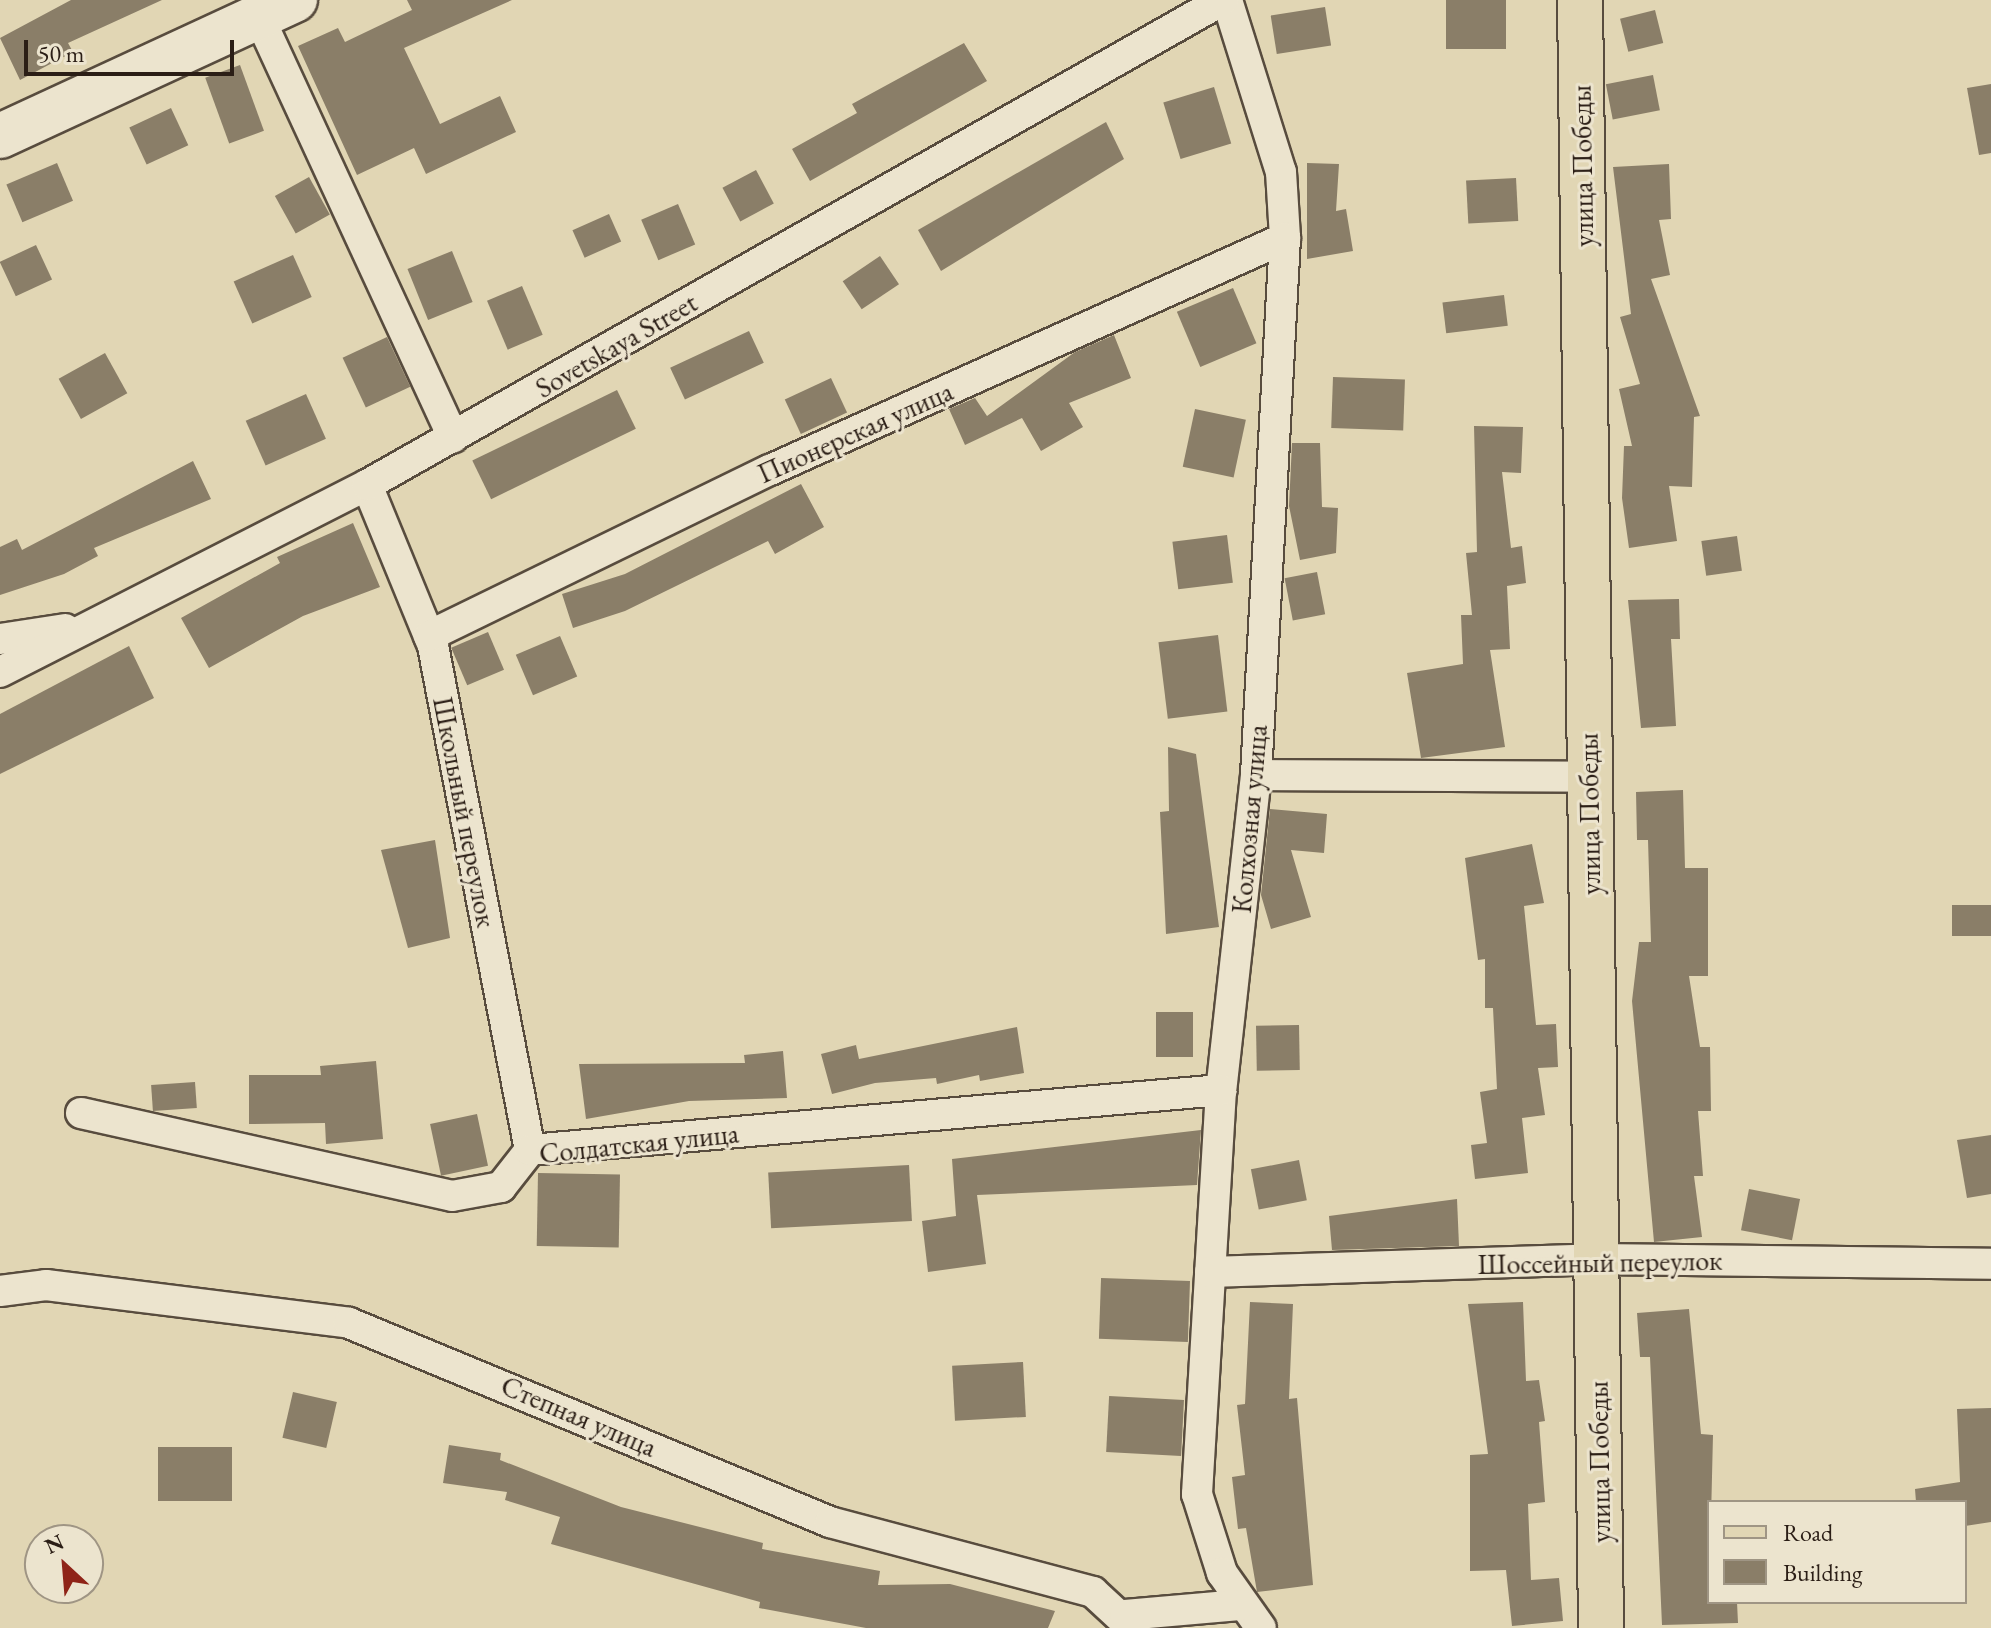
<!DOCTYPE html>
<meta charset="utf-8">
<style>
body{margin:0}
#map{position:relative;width:1991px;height:1628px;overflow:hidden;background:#e1d6b4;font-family:"EB Garamond",serif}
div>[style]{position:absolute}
.building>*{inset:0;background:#8a7e68;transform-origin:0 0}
.roads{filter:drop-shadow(2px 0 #584c3e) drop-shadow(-2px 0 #584c3e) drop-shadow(0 2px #584c3e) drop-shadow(0 -2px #584c3e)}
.street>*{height:30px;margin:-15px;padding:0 15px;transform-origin:15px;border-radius:15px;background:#ece4ce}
.secondary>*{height:44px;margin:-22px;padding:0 22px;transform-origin:22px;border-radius:22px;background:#ece4ce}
.primary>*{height:44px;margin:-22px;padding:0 22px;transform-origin:22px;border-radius:22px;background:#e1d6b4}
span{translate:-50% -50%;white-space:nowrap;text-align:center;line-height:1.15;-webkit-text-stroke:6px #ece4ce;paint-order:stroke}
.street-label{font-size:28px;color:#2b1e16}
.legend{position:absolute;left:1707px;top:1500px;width:260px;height:104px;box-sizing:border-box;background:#ece4ce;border:2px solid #9f9584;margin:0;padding:10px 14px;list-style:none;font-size:24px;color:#2b1e16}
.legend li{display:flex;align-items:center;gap:16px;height:40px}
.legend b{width:40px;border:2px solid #9f9584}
.north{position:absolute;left:24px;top:1524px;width:80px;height:80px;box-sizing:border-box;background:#ece4ce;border:2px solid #9f9584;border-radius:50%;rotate:334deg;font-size:22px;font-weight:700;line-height:32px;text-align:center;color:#2b1e16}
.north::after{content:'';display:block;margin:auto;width:28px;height:36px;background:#8f2418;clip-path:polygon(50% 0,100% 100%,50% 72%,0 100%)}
.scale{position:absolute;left:24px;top:40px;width:210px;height:36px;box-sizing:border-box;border:4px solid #2b1e16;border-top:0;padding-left:10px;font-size:24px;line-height:28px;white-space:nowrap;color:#2b1e16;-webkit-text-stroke:6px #ece4ce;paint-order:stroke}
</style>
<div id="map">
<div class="building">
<div style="clip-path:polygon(71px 0,162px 0,68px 43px,73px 52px,20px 80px,0 38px)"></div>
<div style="clip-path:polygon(407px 0,512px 0,404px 48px,440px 124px,500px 96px,516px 132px,426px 174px,414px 148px,357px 175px,298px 46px,338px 28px,345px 42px,412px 10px)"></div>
<div style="left:1446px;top:0;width:60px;height:49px"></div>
<div style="left:1325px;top:7px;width:39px;height:55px;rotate:81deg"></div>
<div style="left:1655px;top:10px;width:34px;height:36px;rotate:76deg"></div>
<div style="clip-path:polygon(964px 43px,987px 81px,810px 181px,792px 149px,857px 113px,852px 104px)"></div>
<div style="left:240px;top:65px;width:70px;height:37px;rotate:70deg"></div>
<div style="left:1653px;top:75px;width:36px;height:48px;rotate:79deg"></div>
<div style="clip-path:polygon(1991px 84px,1991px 153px,1979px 155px,1967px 88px)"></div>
<div style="left:1214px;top:87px;width:59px;height:53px;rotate:73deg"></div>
<div style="left:171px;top:108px;width:41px;height:46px;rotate:65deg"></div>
<div style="clip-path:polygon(1106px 122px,1124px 159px,941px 271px,918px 230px)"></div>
<div style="left:57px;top:163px;width:41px;height:55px;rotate:67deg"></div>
<div style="clip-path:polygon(1307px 163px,1339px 164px,1336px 211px,1346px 209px,1353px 251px,1307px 259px)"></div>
<div style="clip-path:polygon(1669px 164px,1671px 219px,1659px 220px,1670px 275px,1651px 279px,1700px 416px,1694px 417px,1692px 487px,1669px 486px,1677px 541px,1629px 548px,1622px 498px,1624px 446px,1632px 446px,1619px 389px,1640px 384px,1620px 317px,1631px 314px,1613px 167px)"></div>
<div style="left:756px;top:170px;width:38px;height:38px;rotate:62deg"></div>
<div style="left:309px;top:177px;width:43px;height:39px;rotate:61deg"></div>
<div style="left:1516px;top:178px;width:43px;height:50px;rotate:87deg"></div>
<div style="left:678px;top:204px;width:44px;height:40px;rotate:67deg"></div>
<div style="left:609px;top:214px;width:30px;height:40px;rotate:66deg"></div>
<div style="left:36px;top:245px;width:38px;height:40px;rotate:65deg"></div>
<div style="left:452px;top:251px;width:55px;height:48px;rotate:68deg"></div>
<div style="left:293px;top:255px;width:46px;height:65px;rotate:66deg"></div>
<div style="left:880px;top:256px;width:34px;height:45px;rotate:56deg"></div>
<div style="left:522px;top:286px;width:53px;height:38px;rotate:67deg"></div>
<div style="left:1233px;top:288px;width:60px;height:61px;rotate:67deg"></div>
<div style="left:1504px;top:295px;width:31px;height:62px;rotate:83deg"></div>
<div style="left:749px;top:331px;width:35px;height:87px;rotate:65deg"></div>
<div style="clip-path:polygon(1114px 335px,1131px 378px,1069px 403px,1083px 427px,1041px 451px,1022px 418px,965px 445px,949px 409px,975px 398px,987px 416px,1075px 352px)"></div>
<div style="left:387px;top:337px;width:55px;height:49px;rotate:65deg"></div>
<div style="left:105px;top:353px;width:46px;height:53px;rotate:61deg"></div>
<div style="left:1333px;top:377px;width:72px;height:51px;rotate:2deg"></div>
<div style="left:831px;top:378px;width:38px;height:51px;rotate:65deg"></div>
<div style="left:617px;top:390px;width:43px;height:161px;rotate:64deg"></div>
<div style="left:306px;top:394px;width:49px;height:66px;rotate:66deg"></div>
<div style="left:1195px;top:409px;width:52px;height:59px;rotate:12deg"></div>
<div style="clip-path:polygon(1474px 426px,1523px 427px,1521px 473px,1502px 472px,1511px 548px,1522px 546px,1526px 583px,1507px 586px,1510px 649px,1490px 650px,1505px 747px,1421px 758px,1407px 673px,1463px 664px,1461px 615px,1472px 615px,1466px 553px,1477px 552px)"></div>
<div style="clip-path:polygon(1292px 443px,1320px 443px,1322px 507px,1338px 508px,1336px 553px,1300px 560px,1289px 506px)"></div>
<div style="clip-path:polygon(193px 461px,211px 499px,94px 548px,98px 556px,64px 574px,0 595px,0 547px,17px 539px,22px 550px)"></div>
<div style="clip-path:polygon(801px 484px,824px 527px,775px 554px,768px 541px,625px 611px,573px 628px,562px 594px,625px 574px)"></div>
<div style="clip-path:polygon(353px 523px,380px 587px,303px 616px,209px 668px,181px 618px,280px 563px,277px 557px)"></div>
<div style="left:1227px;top:535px;width:48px;height:55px;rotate:83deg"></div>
<div style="left:1737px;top:536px;width:35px;height:36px;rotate:82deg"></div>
<div style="left:1317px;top:572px;width:43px;height:33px;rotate:79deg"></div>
<div style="clip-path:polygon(1679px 599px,1680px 639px,1671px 639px,1676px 726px,1641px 728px,1628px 600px)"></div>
<div style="left:488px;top:632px;width:41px;height:40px;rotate:67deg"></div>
<div style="left:1218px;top:635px;width:77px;height:60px;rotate:83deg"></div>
<div style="left:560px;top:636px;width:44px;height:48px;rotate:67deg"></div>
<div style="clip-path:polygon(129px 646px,154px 698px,0 774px,0 714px)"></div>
<div style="clip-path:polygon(1168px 747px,1196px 754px,1219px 927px,1166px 934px,1160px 812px,1169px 811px)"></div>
<div style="clip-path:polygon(1683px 790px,1685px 868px,1708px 868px,1708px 976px,1689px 976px,1700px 1047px,1710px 1047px,1711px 1111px,1698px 1111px,1703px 1176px,1694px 1176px,1702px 1237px,1654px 1242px,1632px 1001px,1639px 942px,1651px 942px,1648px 840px,1637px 840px,1636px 792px)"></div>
<div style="clip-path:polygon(1270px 809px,1327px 814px,1324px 853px,1291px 850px,1311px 917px,1271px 929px,1261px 895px)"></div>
<div style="clip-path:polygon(435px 840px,450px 938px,408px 948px,381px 850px)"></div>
<div style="clip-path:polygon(1532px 844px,1544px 903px,1524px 906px,1536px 1025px,1556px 1024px,1558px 1067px,1538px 1068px,1545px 1115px,1522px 1118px,1528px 1173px,1475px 1179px,1471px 1145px,1487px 1143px,1480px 1092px,1497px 1089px,1493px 1008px,1485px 1008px,1485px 959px,1478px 960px,1465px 858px)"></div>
<div style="left:1991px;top:905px;width:31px;height:39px;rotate:90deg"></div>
<div style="left:1156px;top:1012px;width:37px;height:45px"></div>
<div style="left:1299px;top:1025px;width:45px;height:43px;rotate:89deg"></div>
<div style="clip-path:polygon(1017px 1027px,1024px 1073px,980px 1081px,979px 1075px,937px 1084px,936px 1078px,875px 1083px,832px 1094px,821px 1054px,856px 1045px,859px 1059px)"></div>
<div style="clip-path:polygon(783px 1051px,787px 1098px,689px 1101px,586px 1119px,579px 1064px,745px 1063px,744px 1055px)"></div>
<div style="clip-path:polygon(376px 1061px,383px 1139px,326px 1144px,325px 1123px,249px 1124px,249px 1075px,321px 1075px,320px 1066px)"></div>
<div style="left:195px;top:1082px;width:26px;height:44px;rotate:86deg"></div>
<div style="left:477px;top:1114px;width:53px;height:48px;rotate:78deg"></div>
<div style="clip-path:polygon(1201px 1130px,1197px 1185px,977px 1195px,986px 1264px,928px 1272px,922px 1221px,956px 1216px,952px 1159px)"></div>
<div style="clip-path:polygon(1991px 1135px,1991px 1194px,1967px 1198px,1957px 1140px)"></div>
<div style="left:1299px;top:1160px;width:41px;height:49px;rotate:79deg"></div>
<div style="left:909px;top:1165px;width:56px;height:141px;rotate:87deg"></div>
<div style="left:538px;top:1173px;width:82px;height:73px;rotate:1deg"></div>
<div style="left:1749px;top:1189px;width:52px;height:42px;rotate:11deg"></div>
<div style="clip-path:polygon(1457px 1199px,1459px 1246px,1332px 1250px,1329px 1216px)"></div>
<div style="left:1190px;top:1281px;width:61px;height:89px;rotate:92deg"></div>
<div style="clip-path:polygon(1250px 1302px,1293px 1304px,1289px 1399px,1297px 1398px,1313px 1585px,1257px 1592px,1246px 1528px,1238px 1529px,1232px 1477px,1245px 1475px,1237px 1405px,1245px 1404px)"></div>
<div style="clip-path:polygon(1523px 1302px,1526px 1381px,1539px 1380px,1545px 1421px,1539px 1422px,1545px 1502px,1528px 1504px,1531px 1580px,1559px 1578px,1563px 1621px,1512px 1626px,1506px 1570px,1470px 1571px,1470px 1455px,1488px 1454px,1468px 1304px)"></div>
<div style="clip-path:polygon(1689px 1309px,1701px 1434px,1713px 1435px,1709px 1602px,1737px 1602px,1738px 1623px,1662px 1625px,1650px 1357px,1640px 1357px,1637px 1313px)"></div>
<div style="left:1023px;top:1362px;width:55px;height:71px;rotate:87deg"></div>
<div style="left:293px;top:1392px;width:45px;height:47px;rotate:13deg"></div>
<div style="left:1184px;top:1400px;width:56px;height:75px;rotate:93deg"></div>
<div style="clip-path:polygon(1991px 1408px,1991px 1522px,1965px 1526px,1965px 1502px,1916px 1502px,1915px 1489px,1960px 1482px,1957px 1409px)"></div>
<div style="clip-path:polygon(449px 1445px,501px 1453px,500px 1460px,621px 1507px,763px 1543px,762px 1549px,880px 1571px,878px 1585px,950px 1584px,1055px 1611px,1048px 1628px,866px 1628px,759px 1608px,760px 1602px,551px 1544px,560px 1517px,505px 1500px,507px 1492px,443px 1483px)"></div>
<div style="left:158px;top:1447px;width:74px;height:54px"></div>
</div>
<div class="roads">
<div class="street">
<div style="left:1227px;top:0;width:180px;rotate:72.6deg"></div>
<div style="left:1281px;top:172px;width:66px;rotate:86.5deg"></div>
<div style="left:1285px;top:238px;width:538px;rotate:93.09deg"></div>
<div style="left:1256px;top:775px;width:317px;rotate:96.3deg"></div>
<div style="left:1221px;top:1090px;width:405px;rotate:93.4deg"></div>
<div style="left:1197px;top:1494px;width:83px;rotate:72.4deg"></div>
<div style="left:1222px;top:1573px;width:67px;rotate:54.7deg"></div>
<div style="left:259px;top:17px;width:463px;rotate:65.2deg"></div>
<div style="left:367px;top:485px;width:174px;rotate:67.7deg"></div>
<div style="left:433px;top:646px;width:513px;rotate:79.11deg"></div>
<div style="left:429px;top:636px;width:379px;rotate:-26deg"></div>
<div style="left:770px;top:470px;width:565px;rotate:-24.25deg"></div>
<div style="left:0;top:639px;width:66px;rotate:-8.7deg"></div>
<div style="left:0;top:672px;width:412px;rotate:-27deg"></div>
<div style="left:367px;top:485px;width:984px;rotate:-29.54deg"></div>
<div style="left:1256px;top:775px;width:333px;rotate:0.3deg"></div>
<div style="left:81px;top:1113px;width:380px;rotate:12.6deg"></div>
<div style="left:452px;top:1196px;width:50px;rotate:-10.4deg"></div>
<div style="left:501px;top:1187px;width:47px;rotate:-51.9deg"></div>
<div style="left:530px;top:1150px;width:694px;rotate:-4.96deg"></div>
<div style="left:1210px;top:1272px;width:386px;rotate:-1.9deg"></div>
<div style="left:1596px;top:1259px;width:395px;rotate:0.7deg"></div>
<div style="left:0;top:1291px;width:46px;rotate:-7.4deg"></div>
<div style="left:46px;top:1285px;width:305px;rotate:7.1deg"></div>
<div style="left:349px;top:1323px;width:521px;rotate:22.48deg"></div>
<div style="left:830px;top:1522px;width:272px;rotate:14.9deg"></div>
<div style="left:1093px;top:1592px;width:53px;rotate:42.7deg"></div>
<div style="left:1125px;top:1615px;width:115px;rotate:-5deg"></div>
</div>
<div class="secondary">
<div style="left:0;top:136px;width:325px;rotate:-24.8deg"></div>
</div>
<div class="primary">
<div style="left:1580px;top:0;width:1628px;rotate:89.26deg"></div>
</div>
</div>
<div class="street-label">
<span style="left:1582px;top:166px;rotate:-91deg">улица Победы</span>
<span style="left:616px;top:345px;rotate:-30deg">Sovetskaya Street</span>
<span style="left:855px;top:432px;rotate:-24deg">Пионерская улица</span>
<span style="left:465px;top:812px;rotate:79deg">Школьный переулок</span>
<span style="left:1589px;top:814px;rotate:-91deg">улица Победы</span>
<span style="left:1249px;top:819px;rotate:-85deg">Колхозная улица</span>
<span style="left:639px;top:1143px;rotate:-6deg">Солдатская улица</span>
<span style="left:1600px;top:1262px;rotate:-1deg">Шоссейный переулок</span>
<span style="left:579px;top:1416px;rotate:23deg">Степная улица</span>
<span style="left:1599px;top:1462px;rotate:-91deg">улица Победы</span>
</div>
<ul class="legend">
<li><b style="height:10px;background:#e1d6b4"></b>Road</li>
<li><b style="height:22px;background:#8a7e68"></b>Building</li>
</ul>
<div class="north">N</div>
<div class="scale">50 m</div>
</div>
